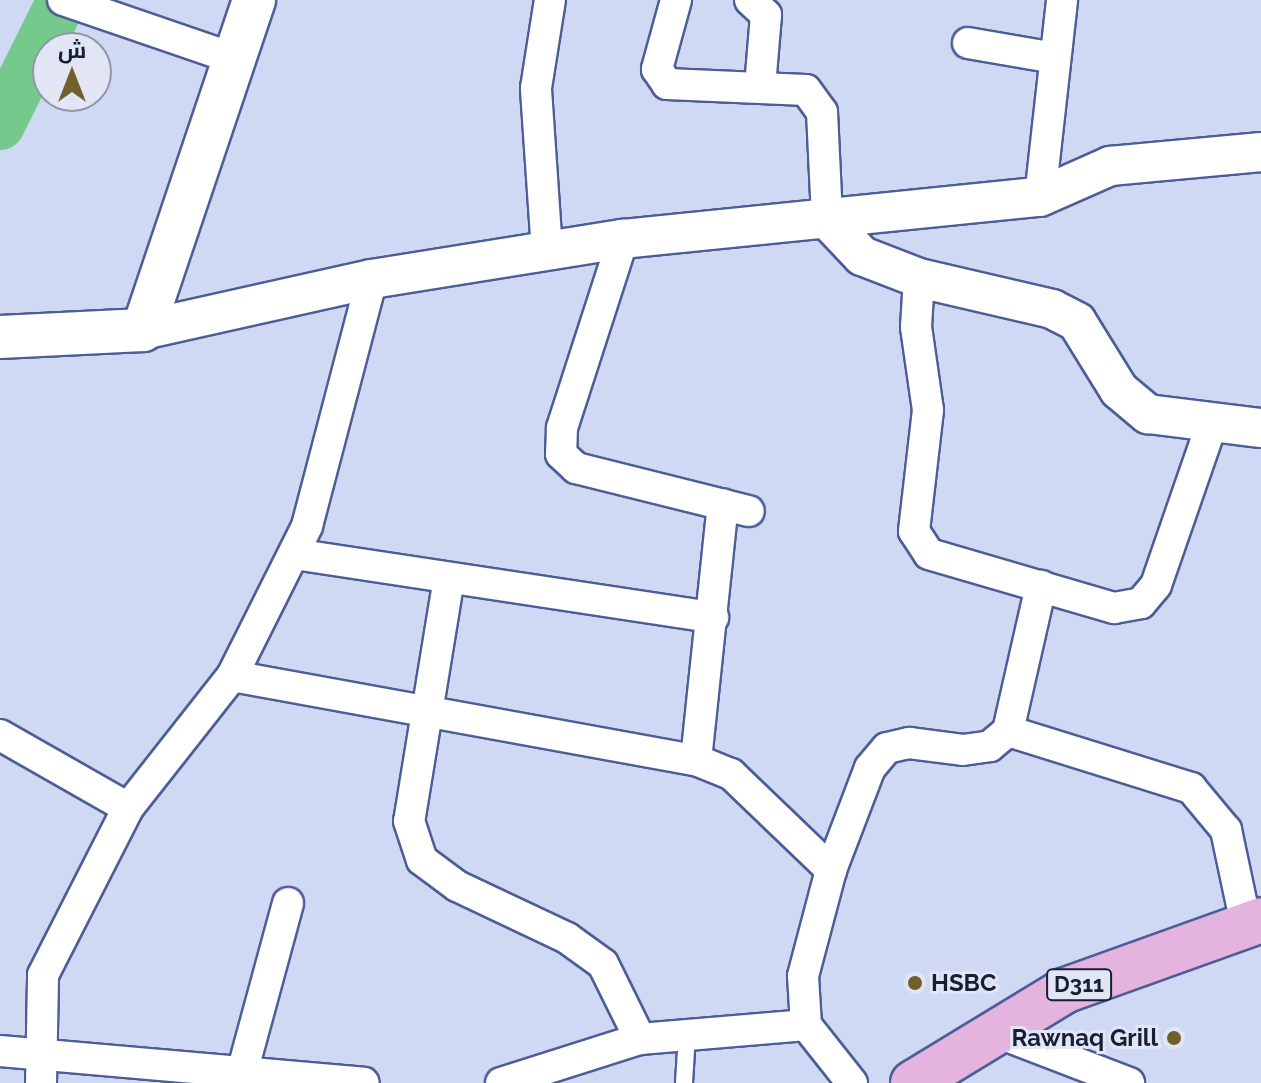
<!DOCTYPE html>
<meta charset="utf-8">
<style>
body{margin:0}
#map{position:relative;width:1261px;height:1083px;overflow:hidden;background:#d0d9f4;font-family:Raleway,Cairo,sans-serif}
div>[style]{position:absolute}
.river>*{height:50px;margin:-25px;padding:0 25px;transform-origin:25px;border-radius:25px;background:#76c98d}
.roads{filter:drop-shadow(2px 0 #4d5d97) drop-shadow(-2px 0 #4d5d97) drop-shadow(0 2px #4d5d97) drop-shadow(0 -2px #4d5d97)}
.service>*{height:16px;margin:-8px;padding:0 8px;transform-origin:8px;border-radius:8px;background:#fff}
.minor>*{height:30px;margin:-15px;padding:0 15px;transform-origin:15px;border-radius:15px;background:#fff}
.tertiary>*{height:38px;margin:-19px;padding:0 19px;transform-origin:19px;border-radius:19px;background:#fff}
.secondary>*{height:42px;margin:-21px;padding:0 21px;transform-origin:21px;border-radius:21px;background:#fff}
.primary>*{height:44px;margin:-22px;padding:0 22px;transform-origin:22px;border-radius:22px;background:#e4b3de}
.dots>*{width:22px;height:22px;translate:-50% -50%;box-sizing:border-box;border:4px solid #e2e6f4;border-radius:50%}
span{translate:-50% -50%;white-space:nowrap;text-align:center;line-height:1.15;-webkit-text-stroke:6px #e2e6f4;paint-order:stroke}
.shield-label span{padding:2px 6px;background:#e2e6f4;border:2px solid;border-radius:6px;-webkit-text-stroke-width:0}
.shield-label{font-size:22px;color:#181e37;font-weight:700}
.poi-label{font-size:24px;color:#181e37;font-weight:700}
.left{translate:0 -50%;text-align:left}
.right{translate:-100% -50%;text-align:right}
.north{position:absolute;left:32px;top:32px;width:80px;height:80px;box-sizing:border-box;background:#e2e6f4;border:2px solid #9196a8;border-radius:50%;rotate:0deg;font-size:22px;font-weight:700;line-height:32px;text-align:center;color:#181e37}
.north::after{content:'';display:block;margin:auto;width:28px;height:36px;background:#70602d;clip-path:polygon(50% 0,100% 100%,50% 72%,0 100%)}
</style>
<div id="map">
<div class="river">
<div style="left:0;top:125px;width:140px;rotate:-63.6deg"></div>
</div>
<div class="roads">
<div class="service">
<div style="left:684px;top:1083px;width:49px;rotate:-86.5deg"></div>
</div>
<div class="minor">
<div style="left:63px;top:0;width:179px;rotate:18.9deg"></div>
<div style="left:676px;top:0;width:72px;rotate:105.4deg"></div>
<div style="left:657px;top:69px;width:18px;rotate:56deg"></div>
<div style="left:667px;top:84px;width:139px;rotate:2.5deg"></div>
<div style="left:806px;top:90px;width:27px;rotate:54deg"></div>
<div style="left:822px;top:112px;width:107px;rotate:87.3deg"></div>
<div style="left:750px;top:0;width:22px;rotate:43deg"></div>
<div style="left:766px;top:15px;width:72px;rotate:94.8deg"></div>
<div style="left:968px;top:43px;width:88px;rotate:9.8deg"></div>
<div style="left:1040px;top:197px;width:198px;rotate:-83.6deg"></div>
<div style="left:623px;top:239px;width:199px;rotate:107.9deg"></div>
<div style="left:562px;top:428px;width:26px;rotate:92deg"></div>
<div style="left:561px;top:454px;width:21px;rotate:43deg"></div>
<div style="left:576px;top:468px;width:178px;rotate:14deg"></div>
<div style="left:547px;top:251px;width:163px;rotate:-93.9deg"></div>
<div style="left:536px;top:88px;width:89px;rotate:-81deg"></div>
<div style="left:919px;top:278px;width:49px;rotate:93.5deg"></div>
<div style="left:916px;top:327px;width:84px;rotate:81.8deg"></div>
<div style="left:928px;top:410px;width:122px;rotate:96.6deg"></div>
<div style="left:914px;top:531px;width:27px;rotate:57deg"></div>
<div style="left:929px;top:554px;width:193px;rotate:16.3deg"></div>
<div style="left:1114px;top:608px;width:27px;rotate:-10deg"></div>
<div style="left:1141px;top:603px;width:23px;rotate:-50deg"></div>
<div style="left:1156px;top:585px;width:171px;rotate:-70.9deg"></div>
<div style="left:294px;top:554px;width:424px;rotate:8.6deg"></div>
<div style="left:449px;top:578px;width:246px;rotate:99.3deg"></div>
<div style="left:409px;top:821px;width:41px;rotate:71.6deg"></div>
<div style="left:422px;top:860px;width:44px;rotate:36.6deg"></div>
<div style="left:457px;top:886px;width:122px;rotate:25.3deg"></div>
<div style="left:567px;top:938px;width:44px;rotate:35.8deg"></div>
<div style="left:603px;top:964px;width:84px;rotate:63.7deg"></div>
<div style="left:640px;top:1039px;width:167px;rotate:-4.8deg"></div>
<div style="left:232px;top:676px;width:472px;rotate:10.3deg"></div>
<div style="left:696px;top:760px;width:38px;rotate:22deg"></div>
<div style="left:731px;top:774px;width:139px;rotate:43.8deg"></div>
<div style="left:1008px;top:731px;width:192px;rotate:17.3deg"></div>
<div style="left:1191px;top:788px;width:55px;rotate:50.2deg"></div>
<div style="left:1226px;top:830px;width:96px;rotate:78deg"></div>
<div style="left:0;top:735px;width:147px;rotate:29.7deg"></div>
<div style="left:128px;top:808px;width:168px;rotate:-51.8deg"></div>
<div style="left:232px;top:676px;width:168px;rotate:-63.4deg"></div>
<div style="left:307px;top:526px;width:255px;rotate:-75.3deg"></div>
<div style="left:696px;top:760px;width:257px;rotate:-84deg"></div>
<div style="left:991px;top:1030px;width:148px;rotate:21deg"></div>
<div style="left:0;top:1051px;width:365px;rotate:5deg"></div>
<div style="left:231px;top:1082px;width:18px;rotate:-47deg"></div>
<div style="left:243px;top:1069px;width:172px;rotate:-74.8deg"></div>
<div style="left:41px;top:1083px;width:108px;rotate:-88.9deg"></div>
<div style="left:43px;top:975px;width:187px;rotate:-63deg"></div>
<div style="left:501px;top:1083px;width:146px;rotate:-17.6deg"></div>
<div style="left:852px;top:1083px;width:74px;rotate:-128.4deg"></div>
<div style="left:806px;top:1025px;width:49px;rotate:-93.5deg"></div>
<div style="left:803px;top:976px;width:110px;rotate:-75.2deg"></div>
<div style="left:831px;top:870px;width:109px;rotate:-69.1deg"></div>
<div style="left:870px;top:768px;width:26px;rotate:-50deg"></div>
<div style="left:887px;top:748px;width:23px;rotate:-13deg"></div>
<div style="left:909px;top:743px;width:54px;rotate:7.4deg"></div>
<div style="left:963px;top:750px;width:27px;rotate:-8deg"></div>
<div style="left:990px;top:746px;width:23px;rotate:-40deg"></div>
<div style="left:1008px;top:731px;width:149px;rotate:-77.2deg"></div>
</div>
<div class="tertiary">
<div style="left:827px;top:219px;width:51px;rotate:46.6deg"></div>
<div style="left:862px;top:256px;width:61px;rotate:21.1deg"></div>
<div style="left:919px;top:278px;width:137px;rotate:13.1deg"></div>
<div style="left:1052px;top:309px;width:28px;rotate:27deg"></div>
<div style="left:1077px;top:322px;width:80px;rotate:58.3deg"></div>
<div style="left:1119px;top:390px;width:38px;rotate:40deg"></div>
<div style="left:1148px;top:414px;width:114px;rotate:7.1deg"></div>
<div style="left:143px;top:330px;width:235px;rotate:-12.6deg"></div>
<div style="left:372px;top:279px;width:254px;rotate:-9.1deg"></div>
<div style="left:623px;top:239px;width:419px;rotate:-5.8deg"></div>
<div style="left:1040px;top:197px;width:77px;rotate:-23.9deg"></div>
<div style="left:1110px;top:166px;width:152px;rotate:-5.3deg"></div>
</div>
<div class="secondary">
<div style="left:0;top:337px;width:143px;rotate:-2.8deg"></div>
<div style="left:143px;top:330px;width:348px;rotate:-71.4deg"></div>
</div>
<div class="primary">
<div style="left:913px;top:1083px;width:179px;rotate:-31.3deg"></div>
<div style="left:1066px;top:990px;width:207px;rotate:-19.7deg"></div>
</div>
</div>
<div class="dots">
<div style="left:915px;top:983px;background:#70602d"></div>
<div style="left:1174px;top:1038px;background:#70602d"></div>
</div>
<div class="shield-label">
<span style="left:1079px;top:985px">D311</span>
</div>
<div class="poi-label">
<span class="left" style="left:931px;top:983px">HSBC</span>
<span class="right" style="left:1158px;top:1038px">Rawnaq Grill</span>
</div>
<div class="north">ش</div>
</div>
